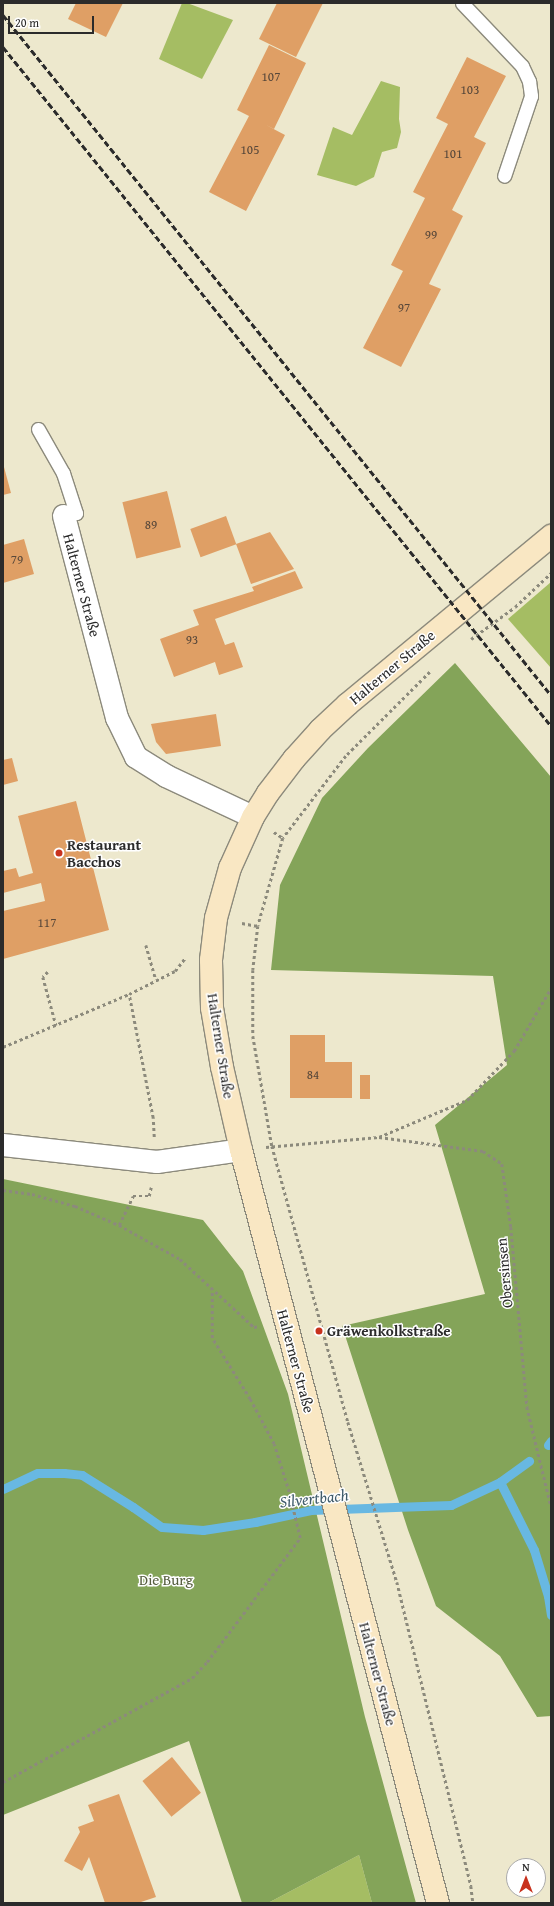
<!DOCTYPE html>
<meta charset="utf-8">
<style>
body{margin:0}
#map{position:relative;width:554px;height:1906px;overflow:hidden;background:#ede8cd;font-family:"Gentium Book Plus",serif}
div>[style]{position:absolute}
.green>*{inset:0;background:#a5bd63}
.forest>*{inset:0;background:#84a459}
.stream>*{height:9px;margin:-4.5px;padding:0 4.5px;transform-origin:4.5px;border-radius:4.5px;background:#68b8e2}
.building>*{inset:0;background:#df9f65;transform-origin:0 0}
.path>*{height:2.5px;margin-top:-1.25px;transform-origin:0;background:repeating-linear-gradient(90deg,#8c8a7c 0 3px,transparent 0 6px)}
.roads{filter:drop-shadow(1px 0 #8c8a7c) drop-shadow(-1px 0 #8c8a7c) drop-shadow(0 1px #8c8a7c) drop-shadow(0 -1px #8c8a7c)}
.service>*{height:13px;margin:-6.5px;padding:0 6.5px;transform-origin:6.5px;border-radius:6.5px;background:#fff}
.minor>*{height:22px;margin:-11px;padding:0 11px;transform-origin:11px;border-radius:11px;background:#fff}
.secondary>*{height:22px;margin:-11px;padding:0 11px;transform-origin:11px;border-radius:11px;background:#f9e7c3}
.rail>*{height:3px;margin-top:-1.5px;transform-origin:0;background:repeating-linear-gradient(90deg,#2b2b2b 0 6px,transparent 0 9px)}
.dots>*{width:11px;height:11px;translate:-50% -50%;box-sizing:border-box;border:2px solid #fff;border-radius:50%}
span{translate:-50% -50%;white-space:nowrap;text-align:center;line-height:1.15;-webkit-text-stroke:3px #fff;paint-order:stroke}
.number-label{font-size:13px;color:#58483a}
.number-label span{-webkit-text-stroke-width:0}
.street-label{font-size:15px;color:#2b2b2b}
.poi-label{font-size:15px;color:#2b2b2b;font-weight:700}
.left{translate:0 -50%;text-align:left}
.park-label{font-size:15px;color:#565e3f}
.water-label{font-size:16px;color:#405c6b;font-style:italic}
.frame{position:absolute;inset:0;border:4px solid #2b2b2b;pointer-events:none}
.north{position:absolute;left:506px;top:1858px;width:40px;height:40px;box-sizing:border-box;background:#fff;border:1px solid #aaa;border-radius:50%;rotate:0deg;font-size:11px;font-weight:700;line-height:16px;text-align:center;color:#2b2b2b}
.north::after{content:'';display:block;margin:auto;width:14px;height:18px;background:#c8321e;clip-path:polygon(50% 0,100% 100%,50% 72%,0 100%)}
.scale{position:absolute;left:8px;top:16px;width:86px;height:18px;box-sizing:border-box;border:2px solid #2b2b2b;border-top:0;padding-left:5px;font-size:12px;line-height:14px;white-space:nowrap;color:#2b2b2b;-webkit-text-stroke:3px #fff;paint-order:stroke}
</style>
<div id="map">
<div class="green">
<div style="clip-path:polygon(182px 3px,187px 3px,233px 20px,202px 79px,159px 59px)"></div>
<div style="clip-path:polygon(381px 81px,400px 87px,399px 119px,401px 132px,397px 148px,382px 152px,374px 177px,356px 186px,317px 175px,333px 127px,352px 135px)"></div>
<div style="clip-path:polygon(551px 582px,551px 668px,508px 619px)"></div>
<div style="clip-path:polygon(359px 1855px,372px 1903px,268px 1903px)"></div>
</div>
<div class="forest">
<div style="clip-path:polygon(455px 663px,551px 777px,551px 1716px,537px 1717px,500px 1656px,436px 1606px,408px 1530px,342px 1326px,485px 1294px,435px 1125px,507px 1065px,493px 976px,271px 970px,280px 885px,322px 798px,368px 748px)"></div>
<div style="clip-path:polygon(3px 1179px,203px 1220px,243px 1271px,288px 1394px,365px 1717px,416px 1903px,372px 1903px,359px 1855px,268px 1903px,242px 1903px,189px 1741px,3px 1815px)"></div>
</div>
<div class="stream">
<div style="left:548px;top:1445px;width:5px;rotate:-53deg"></div>
<div style="left:500px;top:1482px;width:76px;rotate:63.4deg"></div>
<div style="left:534px;top:1550px;width:48px;rotate:73.1deg"></div>
<div style="left:548px;top:1596px;width:19px;rotate:81deg"></div>
<div style="left:3px;top:1489px;width:38px;rotate:-25deg"></div>
<div style="left:38px;top:1473px;width:26px"></div>
<div style="left:64px;top:1473px;width:18px;rotate:6deg"></div>
<div style="left:82px;top:1475px;width:60px;rotate:32.1deg"></div>
<div style="left:133px;top:1507px;width:35px;rotate:35deg"></div>
<div style="left:162px;top:1527px;width:41px;rotate:4.2deg"></div>
<div style="left:203px;top:1530px;width:53px;rotate:-8.7deg"></div>
<div style="left:255px;top:1522px;width:57px;rotate:-12.1deg"></div>
<div style="left:311px;top:1510px;width:140px;rotate:-2deg"></div>
<div style="left:451px;top:1505px;width:54px;rotate:-25.1deg"></div>
<div style="left:500px;top:1482px;width:36px;rotate:-36deg"></div>
</div>
<div class="building">
<div style="clip-path:polygon(76px 3px,123px 3px,106px 37px,68px 19px)"></div>
<div style="clip-path:polygon(277px 3px,323px 3px,296px 57px,259px 39px)"></div>
<div style="clip-path:polygon(269px 45px,306px 63px,274px 129px,266px 125px,285px 135px,246px 211px,209px 192px,249px 116px,237px 110px)"></div>
<div style="clip-path:polygon(467px 57px,506px 76px,474px 137px,486px 143px,452px 210px,463px 216px,429px 284px,441px 289px,401px 367px,363px 348px,403px 271px,391px 265px,425px 198px,413px 192px,448px 124px,436px 118px)"></div>
<div style="clip-path:polygon(4px 467px,11px 493px,3px 495px,3px 468px)"></div>
<div style="left:167px;top:491px;width:58px;height:46px;rotate:76deg"></div>
<div style="left:226px;top:516px;width:30px;height:38px;rotate:70deg"></div>
<div style="clip-path:polygon(270px 532px,294px 569px,251px 584px,236px 544px)"></div>
<div style="clip-path:polygon(24px 539px,34px 574px,3px 583px,3px 545px)"></div>
<div style="clip-path:polygon(295px 571px,303px 588px,215px 619px,225px 645px,234px 642px,243px 667px,219px 675px,215px 662px,174px 677px,160px 639px,199px 625px,193px 610px,254px 591px,252px 587px)"></div>
<div style="clip-path:polygon(216px 714px,221px 746px,166px 754px,156px 742px,151px 724px)"></div>
<div style="clip-path:polygon(12px 758px,18px 781px,3px 785px,3px 760px)"></div>
<div style="clip-path:polygon(76px 801px,109px 930px,3px 959px,3px 911px,45px 901px,41px 883px,3px 893px,3px 871px,16px 868px,19px 877px,33px 873px,18px 816px)"></div>
<div style="clip-path:polygon(290px 1035px,325px 1035px,325px 1062px,352px 1062px,352px 1098px,290px 1098px)"></div>
<div style="left:360px;top:1075px;width:10px;height:24px"></div>
<div style="left:172px;top:1757px;width:46px;height:38px;rotate:51deg"></div>
<div style="clip-path:polygon(119px 1794px,156px 1897px,138px 1903px,105px 1903px,89px 1857px,82px 1871px,64px 1861px,80px 1832px,78px 1827px,94px 1821px,88px 1805px)"></div>
</div>
<div class="path">
<div style="left:471px;top:639px;width:54px;rotate:-36deg"></div>
<div style="left:515px;top:607px;width:50px;rotate:-43.4deg"></div>
<div style="left:430px;top:672px;width:119px;rotate:135deg"></div>
<div style="left:346px;top:756px;width:103px;rotate:127.5deg"></div>
<div style="left:283px;top:838px;width:91px;rotate:105.9deg"></div>
<div style="left:258px;top:926px;width:44px;rotate:96.5deg"></div>
<div style="left:253px;top:970px;width:66px;rotate:90deg"></div>
<div style="left:253px;top:1036px;width:112px;rotate:80.2deg"></div>
<div style="left:272px;top:1146px;width:286px;rotate:74.6deg"></div>
<div style="left:348px;top:1422px;width:167px;rotate:73deg"></div>
<div style="left:397px;top:1582px;width:313px;rotate:76.3deg"></div>
<div style="left:471px;top:1886px;width:17px;rotate:83deg"></div>
<div style="left:274px;top:832px;width:11px;rotate:34deg"></div>
<div style="left:242px;top:923px;width:16px;rotate:11deg"></div>
<div style="left:146px;top:945px;width:36px;rotate:74deg"></div>
<div style="left:48px;top:972px;width:7px;rotate:135deg"></div>
<div style="left:43px;top:977px;width:50px;rotate:74.8deg"></div>
<div style="left:3px;top:1047px;width:137px;rotate:-22.8deg"></div>
<div style="left:154px;top:1137px;width:19px;rotate:-93deg"></div>
<div style="left:153px;top:1118px;width:126px;rotate:-101deg"></div>
<div style="left:129px;top:994px;width:51px;rotate:-26.6deg"></div>
<div style="left:175px;top:971px;width:16px;rotate:-52deg"></div>
<div style="left:379px;top:1137px;width:105px;rotate:7.7deg"></div>
<div style="left:483px;top:1151px;width:23px;rotate:34deg"></div>
<div style="left:502px;top:1164px;width:64px;rotate:81.9deg"></div>
<div style="left:511px;top:1227px;width:181px;rotate:84.9deg"></div>
<div style="left:527px;top:1407px;width:102px;rotate:76.4deg"></div>
<div style="left:266px;top:1147px;width:113px;rotate:-5.1deg"></div>
<div style="left:379px;top:1137px;width:95px;rotate:-22.8deg"></div>
<div style="left:467px;top:1100px;width:68px;rotate:-46.2deg"></div>
<div style="left:514px;top:1051px;width:73px;rotate:-59.6deg"></div>
<div style="left:3px;top:1190px;width:29px;rotate:8deg"></div>
<div style="left:32px;top:1194px;width:45px;rotate:15.6deg"></div>
<div style="left:75px;top:1206px;width:48px;rotate:23.4deg"></div>
<div style="left:119px;top:1225px;width:70px;rotate:29.1deg"></div>
<div style="left:180px;top:1259px;width:100px;rotate:42.6deg"></div>
<div style="left:254px;top:1327px;width:6px;rotate:-9deg"></div>
<div style="left:119px;top:1225px;width:32px;rotate:-64deg"></div>
<div style="left:133px;top:1196px;width:16px"></div>
<div style="left:149px;top:1196px;width:9px;rotate:-77deg"></div>
<div style="left:3px;top:1782px;width:216px;rotate:-28.8deg"></div>
<div style="left:192px;top:1678px;width:22px;rotate:-47deg"></div>
<div style="left:207px;top:1662px;width:155px;rotate:-53.1deg"></div>
<div style="left:300px;top:1538px;width:47px;rotate:-103.4deg"></div>
<div style="left:289px;top:1492px;width:50px;rotate:-107.4deg"></div>
<div style="left:274px;top:1444px;width:51px;rotate:-118.1deg"></div>
<div style="left:250px;top:1399px;width:72px;rotate:-121.9deg"></div>
<div style="left:212px;top:1338px;width:49px;rotate:-90deg"></div>
</div>
<div class="roads">
<div class="service">
<div style="left:462px;top:3px;width:87px;rotate:46.4deg"></div>
<div style="left:522px;top:66px;width:17px;rotate:65deg"></div>
<div style="left:529px;top:81px;width:15px;rotate:82deg"></div>
<div style="left:531px;top:96px;width:84px;rotate:108.6deg"></div>
<div style="left:38px;top:429px;width:51px;rotate:60.4deg"></div>
<div style="left:63px;top:473px;width:42px;rotate:72deg"></div>
<div style="left:76px;top:513px;width:12px;rotate:166deg"></div>
</div>
<div class="minor">
<div style="left:64px;top:516px;width:209px;rotate:75.3deg"></div>
<div style="left:117px;top:718px;width:43px;rotate:64deg"></div>
<div style="left:136px;top:757px;width:36px;rotate:32deg"></div>
<div style="left:166px;top:776px;width:96px;rotate:25.2deg"></div>
<div style="left:3px;top:1145px;width:155px;rotate:6.3deg"></div>
<div style="left:157px;top:1162px;width:85px;rotate:-8.1deg"></div>
</div>
<div class="secondary">
<div style="left:438px;top:1903px;width:778px;rotate:-104.66deg"></div>
<div style="left:241px;top:1150px;width:85px;rotate:-102.9deg"></div>
<div style="left:222px;top:1067px;width:60px;rotate:-99.6deg"></div>
<div style="left:212px;top:1008px;width:48px;rotate:-91.2deg"></div>
<div style="left:211px;top:960px;width:42px;rotate:-83.2deg"></div>
<div style="left:216px;top:918px;width:52px;rotate:-74.4deg"></div>
<div style="left:230px;top:868px;width:56px;rotate:-65.7deg"></div>
<div style="left:253px;top:817px;width:28px;rotate:-58deg"></div>
<div style="left:268px;top:793px;width:43px;rotate:-52.6deg"></div>
<div style="left:294px;top:759px;width:39px;rotate:-48deg"></div>
<div style="left:320px;top:730px;width:38px;rotate:-43deg"></div>
<div style="left:348px;top:704px;width:264px;rotate:-39.6deg"></div>
</div>
</div>
<div class="rail">
<div style="left:3px;top:15px;width:873px;rotate:51.14deg"></div>
<div style="left:3px;top:47px;width:873px;rotate:51.09deg"></div>
</div>
<div class="dots">
<div style="left:59px;top:853px;background:#c8321e"></div>
<div style="left:319px;top:1331px;background:#c8321e"></div>
</div>
<div class="number-label">
<span style="left:271px;top:77px">107</span>
<span style="left:470px;top:90px">103</span>
<span style="left:250px;top:150px">105</span>
<span style="left:453px;top:154px">101</span>
<span style="left:431px;top:235px">99</span>
<span style="left:404px;top:308px">97</span>
<span style="left:151px;top:525px">89</span>
<span style="left:17px;top:560px">79</span>
<span style="left:192px;top:640px">93</span>
<span style="left:47px;top:923px">117</span>
<span style="left:313px;top:1075px">84</span>
</div>
<div class="street-label">
<span style="left:82px;top:585px;rotate:75deg">Halterner Straße</span>
<span style="left:392px;top:667px;rotate:-40deg">Halterner Straße</span>
<span style="left:221px;top:1046px;rotate:81deg">Halterner Straße</span>
<span style="left:504px;top:1273px;rotate:-95deg">Obersinsen</span>
<span style="left:296px;top:1361px;rotate:75deg">Halterner Straße</span>
<span style="left:378px;top:1674px;rotate:75deg">Halterner Straße</span>
</div>
<div class="poi-label">
<span class="left" style="left:67px;top:853px">Restaurant<br>Bacchos</span>
<span class="left" style="left:327px;top:1331px">Gräwenkolkstraße</span>
</div>
<div class="park-label">
<span style="left:166px;top:1580px">Die Burg</span>
</div>
<div class="water-label">
<span style="left:314px;top:1498px;rotate:-6deg">Silvertbach</span>
</div>
<div class="frame"></div>
<div class="north">N</div>
<div class="scale">20 m</div>
</div>
